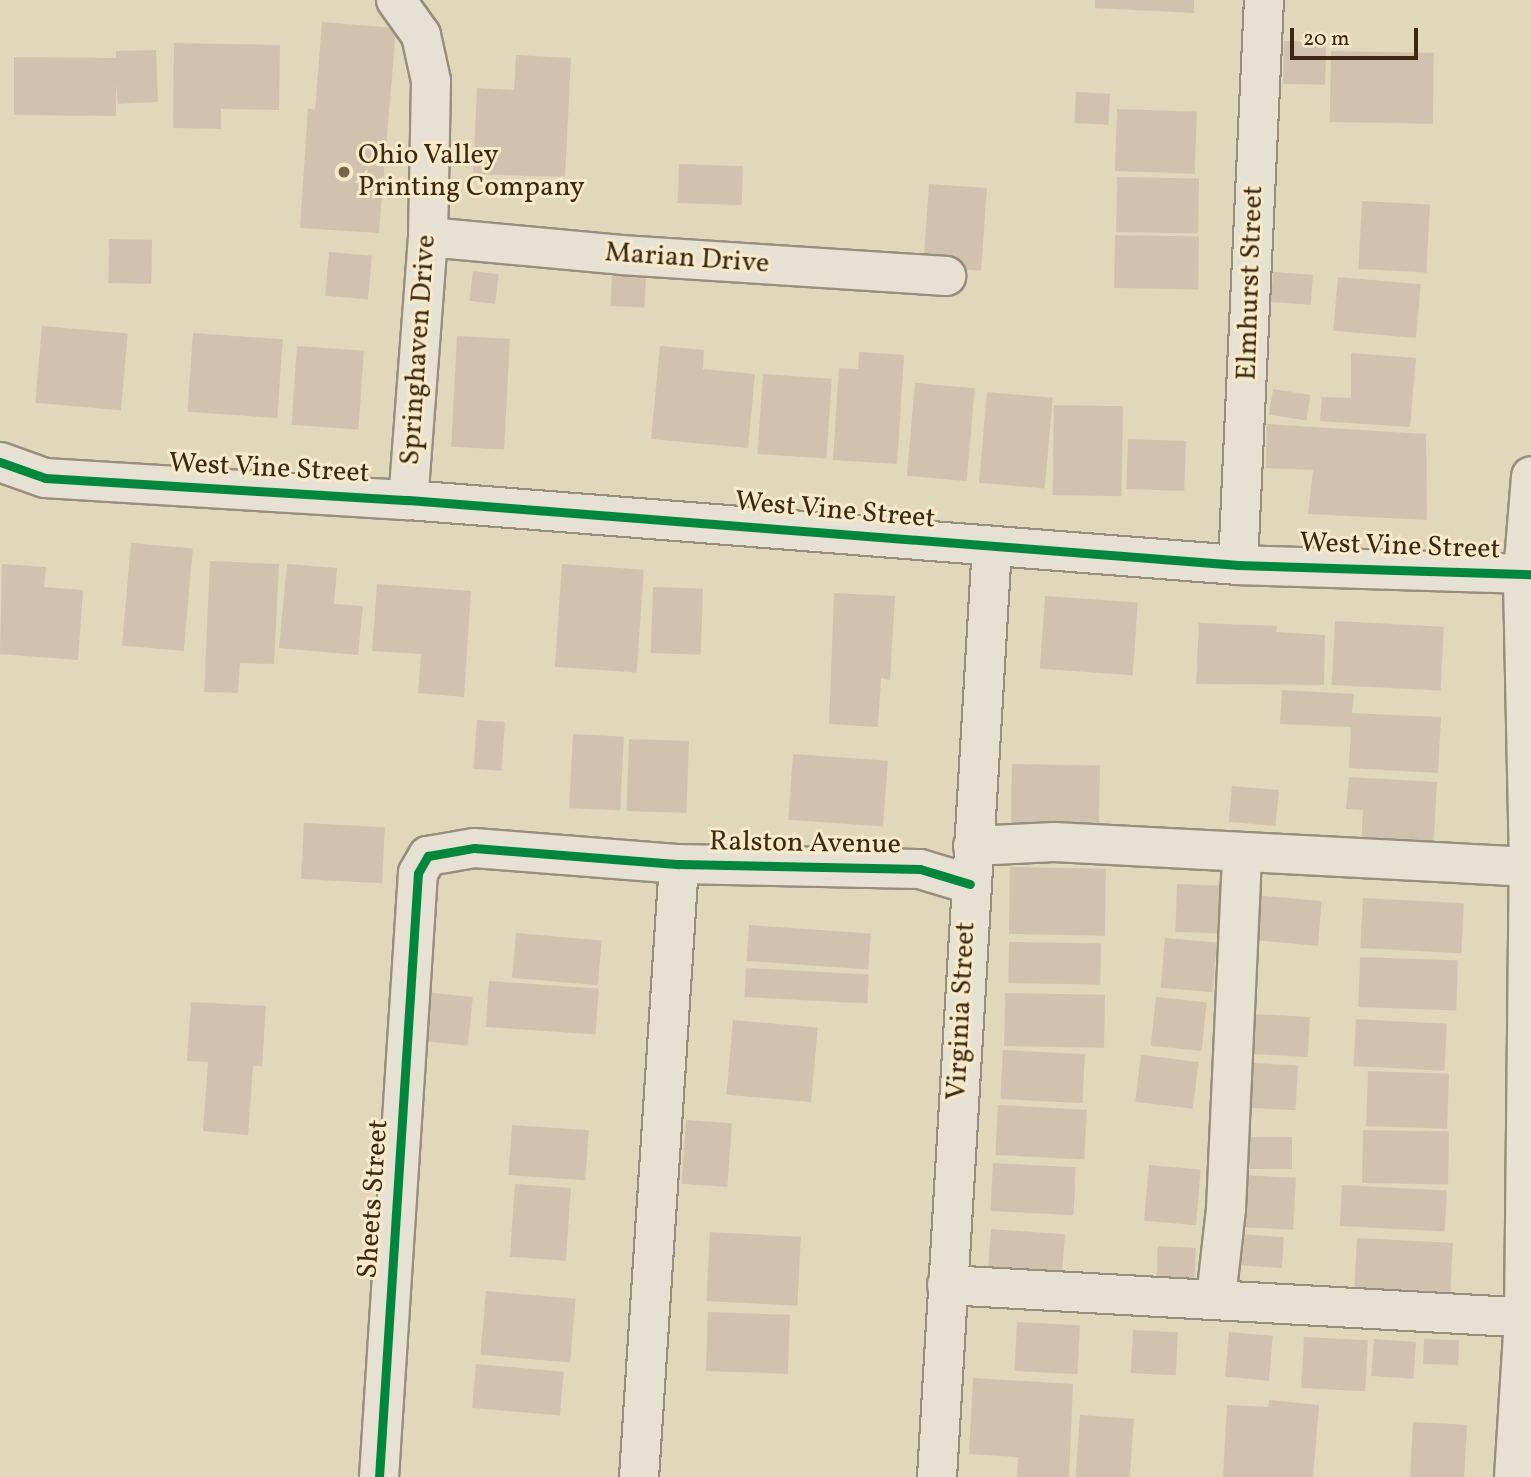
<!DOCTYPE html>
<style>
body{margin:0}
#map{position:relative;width:1531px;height:1477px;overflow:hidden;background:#e1d7bb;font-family:Vollkorn,serif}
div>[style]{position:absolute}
.building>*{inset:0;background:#d1c2af;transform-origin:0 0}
.roads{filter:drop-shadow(2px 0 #978e7c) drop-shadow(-2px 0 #978e7c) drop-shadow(0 2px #978e7c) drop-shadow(0 -2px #978e7c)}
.minor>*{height:38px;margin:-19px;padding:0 19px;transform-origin:19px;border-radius:19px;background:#e6e1d3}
.cycleway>*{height:9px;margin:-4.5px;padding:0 4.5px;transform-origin:4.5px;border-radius:4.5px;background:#00873e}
.dots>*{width:19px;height:19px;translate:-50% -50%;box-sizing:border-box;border:4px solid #f6eac8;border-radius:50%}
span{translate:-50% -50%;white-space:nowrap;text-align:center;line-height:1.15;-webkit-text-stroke:6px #f6eac8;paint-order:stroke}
.poi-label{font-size:28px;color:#3e2811}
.left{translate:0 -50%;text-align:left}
.street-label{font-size:28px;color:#3e2811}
.scale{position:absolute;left:1290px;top:28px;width:128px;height:32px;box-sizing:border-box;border:4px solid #3e2811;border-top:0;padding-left:9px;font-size:21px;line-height:24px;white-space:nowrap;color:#3e2811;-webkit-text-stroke:5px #f6eac8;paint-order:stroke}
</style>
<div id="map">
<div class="building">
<div style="clip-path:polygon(1095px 0,1194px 0,1194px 13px,1095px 8px)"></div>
<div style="clip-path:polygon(322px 22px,396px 28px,379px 233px,300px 228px,308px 108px,315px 110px)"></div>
<div style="left:1284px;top:41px;width:42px;height:43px;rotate:1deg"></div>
<div style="clip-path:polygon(174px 43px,280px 45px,279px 110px,221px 109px,221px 129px,173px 128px)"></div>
<div style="clip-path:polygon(156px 50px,158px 102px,118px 104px,116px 82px,116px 116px,14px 115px,14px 57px,116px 58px,116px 51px)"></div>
<div style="left:1331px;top:51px;width:103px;height:71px;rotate:1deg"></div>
<div style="clip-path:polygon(516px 55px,571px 58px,565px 177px,473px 174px,477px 88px,514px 90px)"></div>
<div style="left:1076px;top:92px;width:34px;height:31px;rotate:3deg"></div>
<div style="left:1117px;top:109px;width:80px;height:62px;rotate:2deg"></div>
<div style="left:679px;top:164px;width:64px;height:39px;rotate:2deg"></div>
<div style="left:1117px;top:177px;width:82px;height:55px;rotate:1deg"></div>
<div style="left:929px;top:184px;width:58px;height:83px;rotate:4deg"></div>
<div style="left:1362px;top:201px;width:68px;height:68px;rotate:3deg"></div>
<div style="left:1115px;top:235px;width:84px;height:53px;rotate:1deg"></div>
<div style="left:109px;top:239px;width:43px;height:44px;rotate:1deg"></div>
<div style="left:329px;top:252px;width:43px;height:44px;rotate:5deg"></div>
<div style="left:473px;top:271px;width:26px;height:30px;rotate:7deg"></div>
<div style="left:1273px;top:272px;width:40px;height:30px;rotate:4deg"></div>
<div style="left:612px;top:276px;width:34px;height:30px;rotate:3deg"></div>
<div style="left:1338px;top:277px;width:83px;height:54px;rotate:5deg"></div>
<div style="left:42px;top:326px;width:86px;height:77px;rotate:5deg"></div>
<div style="left:193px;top:333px;width:90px;height:79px;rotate:4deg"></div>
<div style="left:457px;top:336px;width:53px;height:111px;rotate:3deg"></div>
<div style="left:297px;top:346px;width:67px;height:79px;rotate:4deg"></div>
<div style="clip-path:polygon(660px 346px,704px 350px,703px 369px,755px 374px,748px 448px,651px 439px)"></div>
<div style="clip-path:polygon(859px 352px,904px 355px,897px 464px,833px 460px,839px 368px,858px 369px)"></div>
<div style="clip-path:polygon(1351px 353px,1416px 358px,1410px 427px,1320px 421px,1322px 397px,1351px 398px)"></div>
<div style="left:763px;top:374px;width:69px;height:80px;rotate:4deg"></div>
<div style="left:915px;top:383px;width:60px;height:93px;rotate:5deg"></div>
<div style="left:1273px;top:389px;width:38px;height:26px;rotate:9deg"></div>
<div style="left:987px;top:392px;width:66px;height:91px;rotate:5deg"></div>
<div style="left:1054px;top:405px;width:69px;height:90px;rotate:1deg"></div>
<div style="clip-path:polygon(1267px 424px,1426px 434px,1427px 520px,1308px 514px,1313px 470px,1266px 468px)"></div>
<div style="left:1128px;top:439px;width:58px;height:50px;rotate:2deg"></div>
<div style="left:131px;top:543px;width:62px;height:103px;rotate:5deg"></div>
<div style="clip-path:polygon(210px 561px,279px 564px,274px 664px,240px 663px,238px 693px,204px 692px)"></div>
<div style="clip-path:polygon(2px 564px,46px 567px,44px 587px,83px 590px,78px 660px,0 654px)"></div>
<div style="clip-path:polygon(287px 564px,337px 568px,334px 604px,363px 606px,358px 655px,279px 648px)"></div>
<div style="left:562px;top:564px;width:82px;height:103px;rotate:4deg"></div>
<div style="clip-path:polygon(377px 584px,471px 591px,464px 697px,418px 693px,421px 654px,372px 651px)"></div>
<div style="left:653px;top:587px;width:50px;height:66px;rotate:2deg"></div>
<div style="clip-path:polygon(834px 593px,895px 596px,890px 680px,881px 678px,878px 727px,829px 724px)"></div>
<div style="left:1045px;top:596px;width:93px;height:73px;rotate:4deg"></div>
<div style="left:1335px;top:621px;width:109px;height:64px;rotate:3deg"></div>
<div style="clip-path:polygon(1199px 623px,1277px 626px,1276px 632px,1325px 635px,1324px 685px,1196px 684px)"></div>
<div style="clip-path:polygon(1282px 690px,1354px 694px,1352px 713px,1441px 717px,1438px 773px,1349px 768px,1351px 727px,1280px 724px)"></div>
<div style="left:477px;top:720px;width:28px;height:49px;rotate:4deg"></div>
<div style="left:573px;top:734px;width:51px;height:74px;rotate:3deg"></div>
<div style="left:629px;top:739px;width:60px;height:72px;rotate:2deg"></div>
<div style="left:793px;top:754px;width:95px;height:66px;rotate:4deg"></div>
<div style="left:1012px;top:764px;width:88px;height:71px;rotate:1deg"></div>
<div style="clip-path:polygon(1349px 777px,1437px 782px,1433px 851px,1361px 847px,1363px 810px,1346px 809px)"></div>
<div style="left:1232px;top:786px;width:47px;height:36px;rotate:5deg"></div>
<div style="left:304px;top:823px;width:81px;height:56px;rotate:3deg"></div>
<div style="left:1010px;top:867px;width:96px;height:67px;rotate:1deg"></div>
<div style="left:1177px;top:884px;width:49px;height:48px;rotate:2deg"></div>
<div style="left:1254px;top:895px;width:68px;height:45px;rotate:5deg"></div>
<div style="left:1363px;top:898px;width:101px;height:50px;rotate:3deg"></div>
<div style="left:749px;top:925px;width:122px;height:36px;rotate:4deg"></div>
<div style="left:516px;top:933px;width:86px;height:45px;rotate:5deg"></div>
<div style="left:1165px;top:938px;width:52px;height:50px;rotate:5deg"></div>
<div style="left:1009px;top:942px;width:92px;height:41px;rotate:1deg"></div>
<div style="left:1360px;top:957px;width:98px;height:50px;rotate:2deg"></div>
<div style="left:746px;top:968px;width:123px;height:29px;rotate:3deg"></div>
<div style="left:489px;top:981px;width:110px;height:46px;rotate:4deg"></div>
<div style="left:424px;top:992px;width:49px;height:49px;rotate:6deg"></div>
<div style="left:1005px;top:993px;width:100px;height:53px;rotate:1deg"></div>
<div style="left:1156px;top:997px;width:51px;height:49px;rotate:6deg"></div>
<div style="clip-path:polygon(191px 1002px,266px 1006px,262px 1066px,253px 1066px,248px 1135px,203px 1131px,208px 1062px,187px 1061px)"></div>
<div style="left:1254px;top:1014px;width:56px;height:40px;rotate:3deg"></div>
<div style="left:1356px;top:1019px;width:91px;height:47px;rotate:3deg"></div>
<div style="left:733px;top:1020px;width:85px;height:75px;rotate:5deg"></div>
<div style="left:1003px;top:1050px;width:82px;height:49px;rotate:3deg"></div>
<div style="left:1141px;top:1055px;width:58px;height:47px;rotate:7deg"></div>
<div style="left:1253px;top:1063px;width:45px;height:45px;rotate:3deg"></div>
<div style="left:1368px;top:1071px;width:81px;height:55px;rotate:2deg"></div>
<div style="left:998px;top:1105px;width:89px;height:50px;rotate:3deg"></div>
<div style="left:686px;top:1120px;width:46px;height:64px;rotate:4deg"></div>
<div style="left:512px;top:1125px;width:77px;height:50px;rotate:4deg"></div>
<div style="left:1363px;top:1130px;width:86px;height:53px;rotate:1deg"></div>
<div style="left:1244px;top:1137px;width:48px;height:32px"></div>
<div style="left:993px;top:1163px;width:83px;height:48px;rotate:3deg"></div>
<div style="left:1149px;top:1165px;width:52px;height:56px;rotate:5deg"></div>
<div style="left:1243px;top:1175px;width:53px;height:52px;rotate:3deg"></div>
<div style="left:515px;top:1184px;width:56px;height:73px;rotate:4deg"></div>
<div style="left:1342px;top:1185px;width:105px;height:41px;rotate:3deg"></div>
<div style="left:991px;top:1229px;width:74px;height:48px;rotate:4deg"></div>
<div style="left:710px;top:1232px;width:91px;height:69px;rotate:3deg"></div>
<div style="left:1239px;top:1234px;width:45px;height:31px;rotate:4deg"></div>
<div style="left:1357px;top:1238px;width:96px;height:59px;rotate:3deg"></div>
<div style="left:1158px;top:1246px;width:38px;height:37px;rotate:3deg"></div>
<div style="left:486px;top:1291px;width:90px;height:64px;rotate:5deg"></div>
<div style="left:708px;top:1312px;width:82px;height:59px;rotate:2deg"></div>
<div style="left:1017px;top:1322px;width:63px;height:49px;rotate:3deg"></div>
<div style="left:1133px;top:1330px;width:45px;height:43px;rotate:3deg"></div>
<div style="left:1229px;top:1332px;width:44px;height:45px;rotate:5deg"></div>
<div style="left:1304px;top:1337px;width:64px;height:51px;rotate:3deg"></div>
<div style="left:1374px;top:1339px;width:42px;height:37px;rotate:4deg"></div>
<div style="left:1424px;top:1339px;width:35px;height:25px;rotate:2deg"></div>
<div style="left:476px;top:1364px;width:88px;height:44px;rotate:5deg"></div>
<div style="clip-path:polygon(973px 1378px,1073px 1384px,1069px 1477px,1017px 1477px,1018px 1457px,969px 1454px)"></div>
<div style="clip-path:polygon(1269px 1400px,1319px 1405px,1313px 1477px,1223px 1477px,1227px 1405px,1268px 1407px)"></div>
<div style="left:1080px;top:1415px;width:54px;height:62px;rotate:4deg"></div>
<div style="left:1413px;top:1422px;width:54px;height:55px;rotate:3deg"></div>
</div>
<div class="roads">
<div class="minor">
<div style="left:396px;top:0;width:43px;rotate:54.5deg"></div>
<div style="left:421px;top:35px;width:47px;rotate:77.7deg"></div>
<div style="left:431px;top:81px;width:156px;rotate:91.1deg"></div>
<div style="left:428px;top:237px;width:264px;rotate:94.3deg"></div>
<div style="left:428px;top:237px;width:194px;rotate:5.3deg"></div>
<div style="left:621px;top:255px;width:326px;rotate:3.7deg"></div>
<div style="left:0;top:462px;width:48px;rotate:19.6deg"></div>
<div style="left:45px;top:478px;width:364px;rotate:3.5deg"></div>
<div style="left:408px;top:500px;width:833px;rotate:4.48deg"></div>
<div style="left:1238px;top:565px;width:293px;rotate:1.8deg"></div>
<div style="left:1238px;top:565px;width:566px;rotate:-87.37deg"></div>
<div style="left:973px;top:846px;width:81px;rotate:-2.8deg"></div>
<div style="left:1054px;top:842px;width:478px;rotate:3deg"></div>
<div style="left:947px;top:1285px;width:585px;rotate:3.23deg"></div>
<div style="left:1216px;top:1298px;width:90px;rotate:-83.6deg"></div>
<div style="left:1226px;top:1209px;width:357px;rotate:-87.4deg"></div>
<div style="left:379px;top:1477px;width:605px;rotate:-86.31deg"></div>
<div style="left:418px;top:873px;width:20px;rotate:-60deg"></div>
<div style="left:428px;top:856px;width:47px;rotate:-9.9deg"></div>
<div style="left:474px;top:848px;width:206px;rotate:4.5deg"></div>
<div style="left:679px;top:864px;width:241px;rotate:1.2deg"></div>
<div style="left:920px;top:869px;width:52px;rotate:16.7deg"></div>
<div style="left:639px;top:1477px;width:614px;rotate:-86.27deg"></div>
<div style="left:937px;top:1477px;width:933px;rotate:-86.62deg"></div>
<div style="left:1514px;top:1477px;width:160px;rotate:-86.4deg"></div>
<div style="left:1524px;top:1317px;width:450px;rotate:-89.4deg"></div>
<div style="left:1529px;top:867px;width:293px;rotate:-91.2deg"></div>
<div style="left:1523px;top:574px;width:98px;rotate:-85.3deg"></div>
</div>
</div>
<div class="cycleway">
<div style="left:0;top:462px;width:48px;rotate:19.6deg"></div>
<div style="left:45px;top:478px;width:364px;rotate:3.5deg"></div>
<div style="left:408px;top:500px;width:833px;rotate:4.48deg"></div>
<div style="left:1238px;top:565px;width:293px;rotate:1.8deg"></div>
<div style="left:379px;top:1477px;width:605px;rotate:-86.31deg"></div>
<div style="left:418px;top:873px;width:20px;rotate:-60deg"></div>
<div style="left:428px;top:856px;width:47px;rotate:-9.9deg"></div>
<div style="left:474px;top:848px;width:206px;rotate:4.5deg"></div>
<div style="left:679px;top:864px;width:241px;rotate:1.2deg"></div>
<div style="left:920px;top:869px;width:52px;rotate:16.7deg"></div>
</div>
<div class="dots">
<div style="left:344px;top:172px;background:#77654c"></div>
</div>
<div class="poi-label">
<span class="left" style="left:358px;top:172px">Ohio Valley<br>Printing Company</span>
</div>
<div class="street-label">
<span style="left:687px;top:259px;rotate:4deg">Marian Drive</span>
<span style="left:1251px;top:283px;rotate:-88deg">Elmhurst Street</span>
<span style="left:419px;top:350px;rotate:-86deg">Springhaven Drive</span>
<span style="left:269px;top:469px;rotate:3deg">West Vine Street</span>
<span style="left:835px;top:511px;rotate:5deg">West Vine Street</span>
<span style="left:1400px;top:547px;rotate:2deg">West Vine Street</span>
<span style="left:805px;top:844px;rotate:1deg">Ralston Avenue</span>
<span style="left:962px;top:1011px;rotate:-87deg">Virginia Street</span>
<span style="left:374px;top:1199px;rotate:-86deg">Sheets Street</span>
</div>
<div class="scale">20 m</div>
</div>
